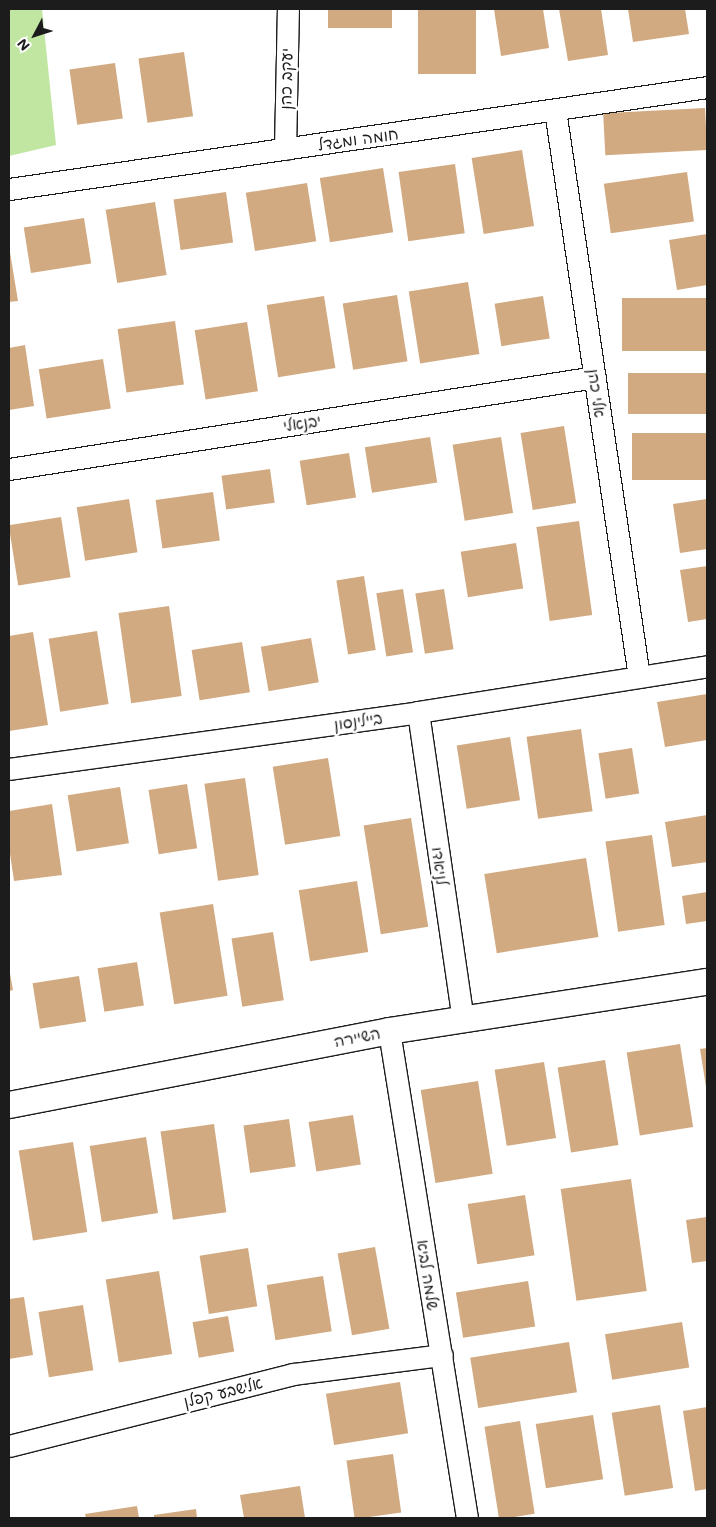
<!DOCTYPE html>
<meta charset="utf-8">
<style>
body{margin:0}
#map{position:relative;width:716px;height:1527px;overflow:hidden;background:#fff;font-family:Mali,"Playpen Sans Hebrew",sans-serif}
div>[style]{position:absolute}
.green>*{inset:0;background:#c0e6a1}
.building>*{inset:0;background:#d1aa82;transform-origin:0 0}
.roads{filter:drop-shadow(1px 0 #1c1c1c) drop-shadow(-1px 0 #1c1c1c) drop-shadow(0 1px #1c1c1c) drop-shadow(0 -1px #1c1c1c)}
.minor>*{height:21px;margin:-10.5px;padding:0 10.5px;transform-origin:10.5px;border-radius:10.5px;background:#fff}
.tertiary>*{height:26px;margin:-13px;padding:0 13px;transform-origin:13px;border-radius:13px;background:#fff}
span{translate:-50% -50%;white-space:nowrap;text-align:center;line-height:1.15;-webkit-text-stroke:5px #fff;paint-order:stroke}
.street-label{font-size:16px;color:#1c1c1c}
.frame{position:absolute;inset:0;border:10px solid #1c1c1c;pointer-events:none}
.north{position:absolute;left:10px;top:10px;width:50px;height:50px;-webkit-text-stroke:4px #fff;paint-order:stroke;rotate:230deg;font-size:14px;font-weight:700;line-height:20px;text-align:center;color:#1c1c1c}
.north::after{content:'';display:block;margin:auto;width:18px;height:22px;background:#1c1c1c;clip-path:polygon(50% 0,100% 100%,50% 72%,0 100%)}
</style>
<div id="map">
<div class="green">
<div style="clip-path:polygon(9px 9px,42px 9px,56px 145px,9px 156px)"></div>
</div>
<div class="building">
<div style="left:328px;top:9px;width:64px;height:19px"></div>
<div style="left:418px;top:9px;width:58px;height:65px"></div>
<div style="clip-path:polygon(494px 9px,543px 9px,549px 48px,501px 56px)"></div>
<div style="clip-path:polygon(559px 9px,601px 9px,608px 55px,568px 61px)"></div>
<div style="clip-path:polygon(628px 9px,685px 9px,689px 34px,633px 42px)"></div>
<div style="left:184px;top:52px;width:65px;height:46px;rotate:82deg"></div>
<div style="left:115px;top:63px;width:56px;height:46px;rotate:82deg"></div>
<div style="left:705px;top:108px;width:42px;height:102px;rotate:87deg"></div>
<div style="left:522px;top:150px;width:77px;height:51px;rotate:81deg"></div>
<div style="left:455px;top:164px;width:70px;height:57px;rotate:82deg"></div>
<div style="left:383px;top:168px;width:65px;height:64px;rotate:81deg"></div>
<div style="left:687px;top:172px;width:50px;height:84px;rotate:82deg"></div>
<div style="left:307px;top:183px;width:59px;height:62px;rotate:81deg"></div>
<div style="left:226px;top:192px;width:51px;height:53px;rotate:82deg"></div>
<div style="left:155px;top:202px;width:74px;height:50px;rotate:81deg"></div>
<div style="left:84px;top:218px;width:46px;height:61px;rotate:81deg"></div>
<div style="clip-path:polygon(707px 234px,707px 285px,677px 290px,669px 240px)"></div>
<div style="clip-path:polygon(9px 246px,18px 301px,9px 302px)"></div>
<div style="left:468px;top:282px;width:73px;height:60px;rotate:81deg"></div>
<div style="left:397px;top:295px;width:67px;height:55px;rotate:81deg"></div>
<div style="left:324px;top:296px;width:73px;height:58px;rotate:81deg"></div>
<div style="left:543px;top:296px;width:43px;height:49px;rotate:81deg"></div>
<div style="left:707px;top:298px;width:53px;height:85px;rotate:90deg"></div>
<div style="left:175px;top:321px;width:64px;height:58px;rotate:82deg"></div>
<div style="left:247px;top:322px;width:70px;height:53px;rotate:81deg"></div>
<div style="clip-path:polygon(25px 345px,34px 406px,9px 410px,9px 348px)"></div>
<div style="left:103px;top:359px;width:50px;height:65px;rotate:81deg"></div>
<div style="left:707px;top:373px;width:41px;height:79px;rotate:90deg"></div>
<div style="left:564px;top:426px;width:78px;height:44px;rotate:81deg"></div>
<div style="left:707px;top:433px;width:47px;height:75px;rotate:90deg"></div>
<div style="left:430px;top:437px;width:46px;height:66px;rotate:81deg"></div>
<div style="left:501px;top:437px;width:77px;height:49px;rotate:81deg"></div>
<div style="left:349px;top:453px;width:45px;height:50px;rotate:81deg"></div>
<div style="left:270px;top:469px;width:34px;height:49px;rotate:82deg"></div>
<div style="left:213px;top:492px;width:49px;height:58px;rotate:82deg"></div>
<div style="left:129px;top:499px;width:54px;height:53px;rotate:81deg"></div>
<div style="clip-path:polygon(707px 499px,707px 549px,680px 553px,673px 504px)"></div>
<div style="left:61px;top:517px;width:61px;height:53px;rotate:81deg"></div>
<div style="left:579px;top:521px;width:95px;height:43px;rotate:82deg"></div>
<div style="left:516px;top:543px;width:46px;height:56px;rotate:81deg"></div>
<div style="clip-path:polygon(707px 566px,707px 619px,688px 622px,680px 570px)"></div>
<div style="left:364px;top:576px;width:75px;height:28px;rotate:81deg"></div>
<div style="left:403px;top:589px;width:64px;height:27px;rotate:81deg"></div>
<div style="left:444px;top:589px;width:61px;height:29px;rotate:81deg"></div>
<div style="left:169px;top:606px;width:91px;height:51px;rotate:82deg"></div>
<div style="left:97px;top:631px;width:74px;height:49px;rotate:81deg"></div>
<div style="clip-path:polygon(33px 632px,48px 725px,9px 731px,9px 636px)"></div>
<div style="left:311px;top:638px;width:45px;height:51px;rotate:80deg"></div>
<div style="left:242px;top:642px;width:51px;height:51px;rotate:81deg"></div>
<div style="clip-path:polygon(707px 694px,707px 740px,665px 747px,657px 702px)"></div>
<div style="left:581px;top:729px;width:83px;height:55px;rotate:82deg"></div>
<div style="left:510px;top:737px;width:64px;height:54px;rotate:81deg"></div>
<div style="left:632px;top:748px;width:46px;height:34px;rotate:81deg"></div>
<div style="left:328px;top:758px;width:79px;height:56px;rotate:81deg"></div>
<div style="left:245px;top:778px;width:98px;height:41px;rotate:82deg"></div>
<div style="left:187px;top:784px;width:65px;height:39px;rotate:81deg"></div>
<div style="left:120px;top:787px;width:57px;height:53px;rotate:81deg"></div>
<div style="clip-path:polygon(52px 804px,62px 875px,14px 881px,9px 847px,9px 811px)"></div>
<div style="clip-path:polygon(707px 815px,707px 862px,672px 867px,665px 822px)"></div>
<div style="left:411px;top:818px;width:110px;height:48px;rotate:81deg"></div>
<div style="left:652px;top:835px;width:91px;height:47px;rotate:82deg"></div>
<div style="left:586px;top:858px;width:80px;height:103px;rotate:81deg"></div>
<div style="left:357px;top:881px;width:72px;height:59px;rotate:81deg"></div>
<div style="clip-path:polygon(707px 892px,707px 921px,686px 924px,682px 896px)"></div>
<div style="left:213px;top:904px;width:93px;height:54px;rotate:81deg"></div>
<div style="left:273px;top:932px;width:69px;height:42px;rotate:81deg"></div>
<div style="left:137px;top:962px;width:44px;height:40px;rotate:81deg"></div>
<div style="clip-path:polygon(9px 968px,13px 990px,9px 991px)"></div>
<div style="left:79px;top:976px;width:46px;height:47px;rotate:81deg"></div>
<div style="left:680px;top:1044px;width:84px;height:54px;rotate:81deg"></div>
<div style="clip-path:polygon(707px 1048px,707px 1087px,706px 1087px,700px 1049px)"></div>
<div style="left:605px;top:1060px;width:86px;height:48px;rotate:81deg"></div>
<div style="left:544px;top:1062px;width:77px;height:50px;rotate:81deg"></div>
<div style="left:478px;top:1081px;width:94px;height:58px;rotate:81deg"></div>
<div style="left:353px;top:1115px;width:50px;height:45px;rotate:81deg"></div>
<div style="left:289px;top:1119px;width:48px;height:46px;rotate:82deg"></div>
<div style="left:214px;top:1124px;width:89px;height:54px;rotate:82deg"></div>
<div style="left:146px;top:1137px;width:77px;height:57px;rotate:81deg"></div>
<div style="left:73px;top:1142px;width:91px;height:55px;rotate:81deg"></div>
<div style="left:631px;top:1179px;width:113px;height:71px;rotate:82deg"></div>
<div style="left:525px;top:1195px;width:61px;height:58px;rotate:81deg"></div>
<div style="clip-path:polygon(707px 1217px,707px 1261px,692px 1263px,686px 1220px)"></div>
<div style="left:375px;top:1247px;width:83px;height:38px;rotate:80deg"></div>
<div style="left:248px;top:1248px;width:59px;height:49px;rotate:81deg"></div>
<div style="left:159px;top:1271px;width:84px;height:54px;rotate:81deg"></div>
<div style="left:323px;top:1276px;width:56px;height:57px;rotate:81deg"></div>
<div style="left:528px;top:1281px;width:46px;height:73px;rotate:81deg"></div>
<div style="clip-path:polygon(24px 1297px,33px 1355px,9px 1359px,9px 1299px)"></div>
<div style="left:83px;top:1305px;width:66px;height:45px;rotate:81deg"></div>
<div style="left:228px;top:1316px;width:36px;height:36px;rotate:80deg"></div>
<div style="left:682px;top:1322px;width:46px;height:78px;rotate:81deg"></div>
<div style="left:569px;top:1342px;width:51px;height:100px;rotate:81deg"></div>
<div style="left:400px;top:1382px;width:52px;height:75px;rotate:81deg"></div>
<div style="left:660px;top:1405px;width:84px;height:49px;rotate:81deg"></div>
<div style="clip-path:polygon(707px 1407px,707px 1489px,695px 1491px,683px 1411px)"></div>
<div style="left:593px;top:1415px;width:65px;height:58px;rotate:81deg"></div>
<div style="left:520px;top:1421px;width:94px;height:36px;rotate:81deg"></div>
<div style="left:393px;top:1454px;width:59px;height:47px;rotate:82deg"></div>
<div style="clip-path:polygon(300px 1486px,305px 1518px,244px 1518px,240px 1495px)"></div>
<div style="clip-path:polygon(137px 1506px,139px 1518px,86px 1518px,85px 1514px)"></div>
<div style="clip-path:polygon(196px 1509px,197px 1518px,154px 1518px,154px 1515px)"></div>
</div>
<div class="roads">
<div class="minor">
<div style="left:555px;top:110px;width:573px;rotate:81.57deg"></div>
<div style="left:285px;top:149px;width:140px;rotate:-88.8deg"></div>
<div style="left:9px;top:189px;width:705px;rotate:-8.31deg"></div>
<div style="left:9px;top:469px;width:593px;rotate:-8.92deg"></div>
<div style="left:418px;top:712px;width:311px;rotate:81.7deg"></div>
<div style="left:9px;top:769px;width:413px;rotate:-7.9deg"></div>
<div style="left:418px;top:712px;width:293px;rotate:-9deg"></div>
<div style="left:389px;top:1031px;width:493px;rotate:80.9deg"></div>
<div style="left:9px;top:1446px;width:293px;rotate:-14.2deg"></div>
<div style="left:293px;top:1374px;width:150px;rotate:-7.3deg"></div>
</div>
<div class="tertiary">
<div style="left:9px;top:1105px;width:387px;rotate:-11deg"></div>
<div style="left:389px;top:1031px;width:322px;rotate:-8.8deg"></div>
</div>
</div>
<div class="street-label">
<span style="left:286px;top:79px;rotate:-89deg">יעקב כהן</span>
<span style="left:358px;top:139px;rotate:-8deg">חומה ומגדל</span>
<span style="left:597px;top:393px;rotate:82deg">אלי כהן</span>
<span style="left:302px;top:423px;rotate:-9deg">יבנאלי</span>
<span style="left:358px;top:721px;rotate:-8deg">ביילינסון</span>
<span style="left:440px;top:866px;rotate:82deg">לניאדו</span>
<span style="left:357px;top:1037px;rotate:-11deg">השיירה</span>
<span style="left:428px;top:1275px;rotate:81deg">שלמה לביא</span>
<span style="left:223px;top:1392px;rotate:-14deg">אלישבע קפלן</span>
</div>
<div class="frame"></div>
<div class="north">N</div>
</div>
